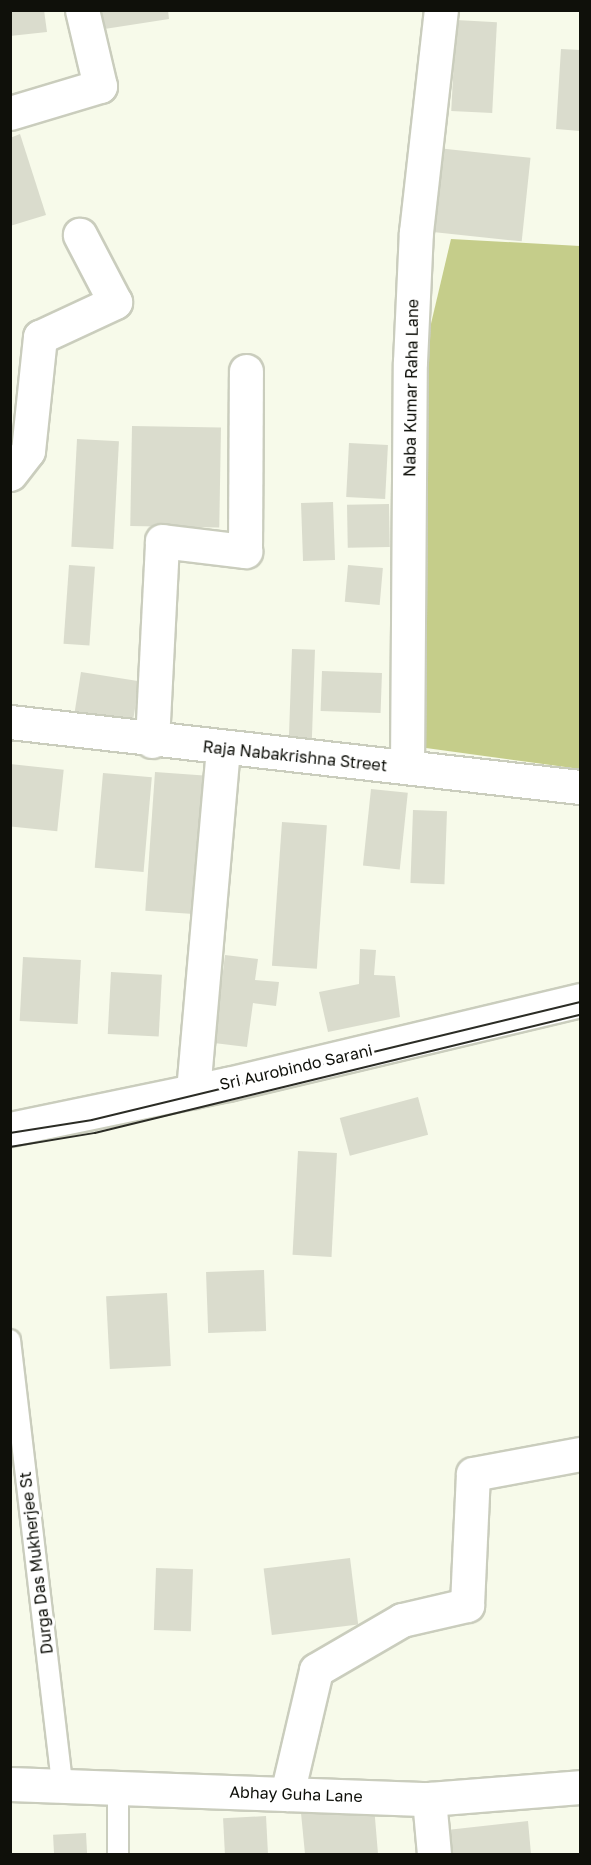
<!DOCTYPE html>
<style>
body{margin:0}
#map{position:relative;width:591px;height:1865px;overflow:hidden;background:#f7faea;font-family:"Golos Text",sans-serif}
div>[style]{position:absolute}
.green>*{inset:0;background:#c5cd8a}
.building>*{inset:0;background:#dadccd;transform-origin:0 0}
.roads{filter:drop-shadow(2px 0 #cacdbd) drop-shadow(-2px 0 #cacdbd) drop-shadow(0 2px #cacdbd) drop-shadow(0 -2px #cacdbd)}
.service>*{height:20px;margin:-10px;padding:0 10px;transform-origin:10px;border-radius:10px;background:#fff}
.minor>*{height:33px;margin:-16.5px;padding:0 16.5px;transform-origin:16.5px;border-radius:16.5px;background:#fff}
.tertiary>*{height:33px;margin:-16.5px;padding:0 16.5px;transform-origin:16.5px;border-radius:16.5px;background:#fff}
.secondary>*{height:33px;margin:-16.5px;padding:0 16.5px;transform-origin:16.5px;border-radius:16.5px;background:#fff}
.tram>*{height:1.5px;margin:-0.75px;padding:0 0.75px;transform-origin:0.75px;border-radius:0.75px;background:#2b2c25}
span{translate:-50% -50%;white-space:nowrap;text-align:center;line-height:1.15;-webkit-text-stroke:6px #fff;paint-order:stroke}
.street-label{font-size:16px;color:#0f100a}
.frame{position:absolute;inset:0;border:12px solid #0f100a;pointer-events:none}
</style>
<div id="map">
<div class="green">
<div style="clip-path:polygon(451px 239px,580px 246px,580px 769px,426px 748px,421px 366px)"></div>
</div>
<div class="building">
<div style="clip-path:polygon(10px 10px,44px 10px,47px 32px,10px 36px)"></div>
<div style="clip-path:polygon(95px 10px,168px 10px,169px 19px,98px 30px)"></div>
<div style="left:456px;top:20px;width:41px;height:91px;rotate:3deg"></div>
<div style="clip-path:polygon(561px 49px,580px 50px,580px 131px,556px 129px)"></div>
<div style="clip-path:polygon(20px 134px,46px 215px,10px 226px,10px 138px)"></div>
<div style="left:437px;top:148px;width:94px;height:84px;rotate:6deg"></div>
<div style="left:132px;top:426px;width:89px;height:100px;rotate:1deg"></div>
<div style="left:77px;top:439px;width:42px;height:108px;rotate:3deg"></div>
<div style="left:349px;top:443px;width:39px;height:54px;rotate:3deg"></div>
<div style="left:333px;top:502px;width:58px;height:32px;rotate:88deg"></div>
<div style="left:389px;top:504px;width:43px;height:42px;rotate:89deg"></div>
<div style="left:69px;top:565px;width:26px;height:79px;rotate:4deg"></div>
<div style="left:348px;top:565px;width:35px;height:37px;rotate:5deg"></div>
<div style="left:292px;top:649px;width:23px;height:90px;rotate:2deg"></div>
<div style="left:322px;top:671px;width:60px;height:40px;rotate:2deg"></div>
<div style="left:81px;top:672px;width:59px;height:47px;rotate:9deg"></div>
<div style="left:10px;top:764px;width:54px;height:62px;rotate:6deg"></div>
<div style="left:155px;top:772px;width:56px;height:139px;rotate:4deg"></div>
<div style="left:103px;top:773px;width:49px;height:95px;rotate:5deg"></div>
<div style="left:371px;top:789px;width:37px;height:77px;rotate:6deg"></div>
<div style="left:413px;top:810px;width:34px;height:73px;rotate:2deg"></div>
<div style="left:282px;top:822px;width:45px;height:144px;rotate:4deg"></div>
<div style="clip-path:polygon(360px 949px,376px 950px,374px 975px,395px 976px,400px 1017px,328px 1032px,319px 992px,359px 984px)"></div>
<div style="clip-path:polygon(225px 955px,258px 959px,255px 980px,279px 982px,276px 1006px,253px 1003px,247px 1047px,214px 1043px)"></div>
<div style="left:23px;top:957px;width:58px;height:64px;rotate:3deg"></div>
<div style="left:111px;top:972px;width:51px;height:62px;rotate:3deg"></div>
<div style="left:418px;top:1097px;width:39px;height:81px;rotate:75deg"></div>
<div style="left:298px;top:1151px;width:39px;height:104px;rotate:3deg"></div>
<div style="left:264px;top:1270px;width:61px;height:58px;rotate:88deg"></div>
<div style="left:167px;top:1293px;width:73px;height:61px;rotate:87deg"></div>
<div style="left:350px;top:1558px;width:67px;height:87px;rotate:83deg"></div>
<div style="left:156px;top:1568px;width:37px;height:62px;rotate:2deg"></div>
<div style="clip-path:polygon(374px 1806px,378px 1854px,305px 1854px,301px 1813px)"></div>
<div style="left:266px;top:1816px;width:38px;height:43px;rotate:87deg"></div>
<div style="clip-path:polygon(528px 1821px,531px 1854px,440px 1854px,438px 1831px)"></div>
<div style="left:86px;top:1833px;width:21px;height:33px;rotate:87deg"></div>
</div>
<div class="roads">
<div class="service">
<div style="left:10px;top:1340px;width:449px;rotate:83.3deg"></div>
<div style="left:118px;top:1854px;width:66px;rotate:-90deg"></div>
</div>
<div class="minor">
<div style="left:10px;top:113px;width:94px;rotate:-16.7deg"></div>
<div style="left:100px;top:86px;width:78px;rotate:-103.3deg"></div>
<div style="left:10px;top:474px;width:29px;rotate:-52deg"></div>
<div style="left:28px;top:451px;width:115px;rotate:-84deg"></div>
<div style="left:40px;top:337px;width:83px;rotate:-25deg"></div>
<div style="left:115px;top:302px;width:76px;rotate:-117.6deg"></div>
<div style="left:152px;top:741px;width:200px;rotate:-87.1deg"></div>
<div style="left:162px;top:541px;width:84px;rotate:6.9deg"></div>
<div style="left:245px;top:551px;width:180px;rotate:-89.7deg"></div>
<div style="left:407px;top:767px;width:405px;rotate:-89.6deg"></div>
<div style="left:410px;top:362px;width:130px;rotate:-87.4deg"></div>
<div style="left:416px;top:232px;width:223px;rotate:-83.6deg"></div>
<div style="left:193px;top:1091px;width:344px;rotate:-85deg"></div>
<div style="left:10px;top:1784px;width:419px;rotate:2.1deg"></div>
<div style="left:429px;top:1799px;width:151px;rotate:-4.5deg"></div>
<div style="left:287px;top:1794px;width:127px;rotate:-76.8deg"></div>
<div style="left:316px;top:1670px;width:99px;rotate:-30.2deg"></div>
<div style="left:402px;top:1620px;width:67px;rotate:-13deg"></div>
<div style="left:467px;top:1605px;width:131px;rotate:-87.4deg"></div>
<div style="left:473px;top:1474px;width:109px;rotate:-10.6deg"></div>
<div style="left:429px;top:1799px;width:55px;rotate:84.8deg"></div>
</div>
<div class="tertiary">
<div style="left:10px;top:722px;width:574px;rotate:6.51deg"></div>
</div>
<div class="secondary">
<div style="left:10px;top:1129px;width:223px;rotate:-11.7deg"></div>
<div style="left:228px;top:1084px;width:362px;rotate:-13.4deg"></div>
</div>
</div>
<div class="tram">
<div style="left:10px;top:1133px;width:83px;rotate:-9deg"></div>
<div style="left:92px;top:1120px;width:502px;rotate:-13.59deg"></div>
<div style="left:10px;top:1147px;width:86px;rotate:-9.4deg"></div>
<div style="left:95px;top:1133px;width:499px;rotate:-13.7deg"></div>
</div>
<div class="street-label">
<span style="left:411px;top:388px;rotate:-89deg">Naba Kumar Raha Lane</span>
<span style="left:295px;top:756px;rotate:6deg">Raja Nabakrishna Street</span>
<span style="left:296px;top:1067px;rotate:-13deg">Sri Aurobindo Sarani</span>
<span style="left:36px;top:1563px;rotate:-97deg">Durga Das Mukherjee St</span>
<span style="left:296px;top:1794px;rotate:2deg">Abhay Guha Lane</span>
</div>
<div class="frame"></div>
</div>
